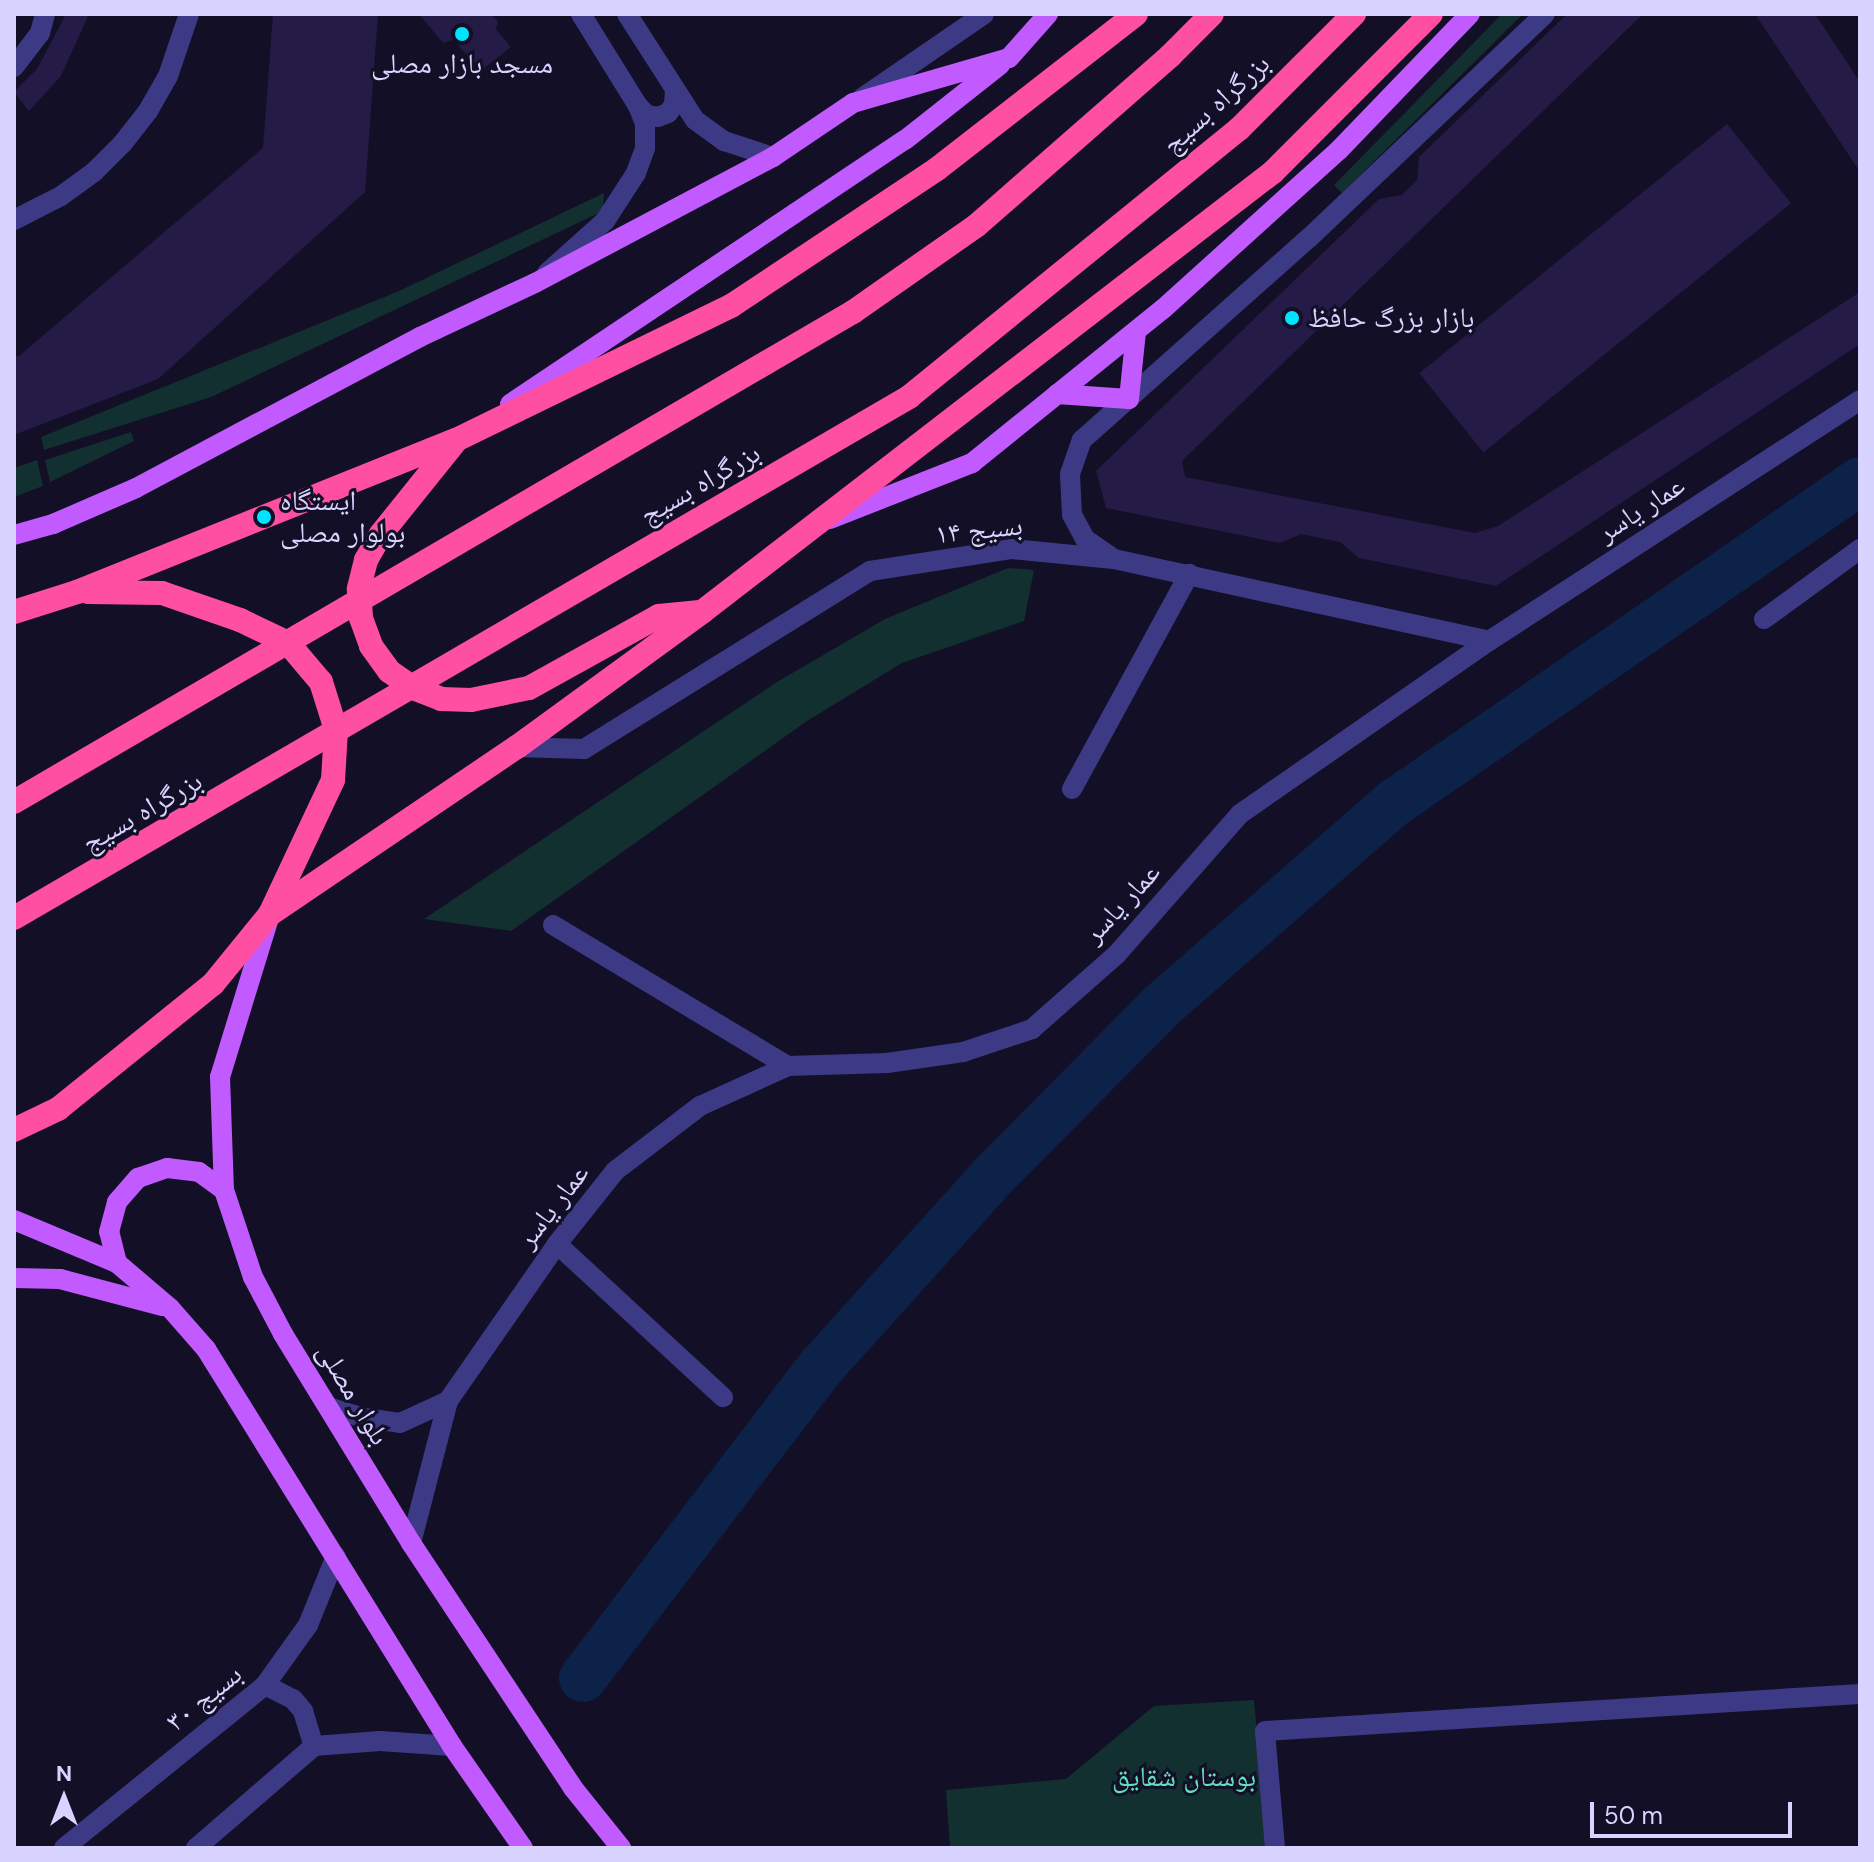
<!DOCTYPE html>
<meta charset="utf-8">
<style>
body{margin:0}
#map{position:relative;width:1874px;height:1862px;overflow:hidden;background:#130f26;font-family:"DM Sans","Noto Naskh Arabic",sans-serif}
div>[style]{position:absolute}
.green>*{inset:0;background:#12302f}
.river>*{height:48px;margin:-24px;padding:0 24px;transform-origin:24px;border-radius:24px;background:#0c2248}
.building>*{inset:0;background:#241b47;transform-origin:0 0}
.minor>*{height:20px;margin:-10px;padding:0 10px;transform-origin:10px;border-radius:10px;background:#3d3a85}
.major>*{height:20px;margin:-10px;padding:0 10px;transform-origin:10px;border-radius:10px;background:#c25bff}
.highway>*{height:24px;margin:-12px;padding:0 12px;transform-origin:12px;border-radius:12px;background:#ff4fa3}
.highway-bridge>*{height:24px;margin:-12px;padding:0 12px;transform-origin:12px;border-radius:12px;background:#ff4fa3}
.dots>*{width:22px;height:22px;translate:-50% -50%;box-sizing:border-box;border:4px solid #130f26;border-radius:50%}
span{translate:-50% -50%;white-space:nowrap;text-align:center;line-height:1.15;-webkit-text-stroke:6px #130f26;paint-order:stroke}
.poi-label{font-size:28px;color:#d9d4ff}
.left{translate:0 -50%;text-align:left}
.street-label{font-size:28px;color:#d9d4ff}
.park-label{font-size:28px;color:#5fe0c0}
.frame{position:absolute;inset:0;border:16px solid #d9d4ff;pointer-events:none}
.north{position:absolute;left:24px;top:1758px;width:80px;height:80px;-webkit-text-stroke:6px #130f26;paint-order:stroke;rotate:0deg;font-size:22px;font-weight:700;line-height:32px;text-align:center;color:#d9d4ff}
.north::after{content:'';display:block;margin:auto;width:28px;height:36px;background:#d9d4ff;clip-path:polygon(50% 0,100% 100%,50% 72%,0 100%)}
.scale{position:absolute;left:1590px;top:1802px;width:202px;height:36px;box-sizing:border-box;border:4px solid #d9d4ff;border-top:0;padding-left:10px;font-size:24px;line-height:28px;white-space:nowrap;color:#d9d4ff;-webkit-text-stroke:6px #130f26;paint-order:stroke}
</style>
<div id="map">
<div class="green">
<div style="clip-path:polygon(1502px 14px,1523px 14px,1342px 193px,1334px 185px)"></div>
<div style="clip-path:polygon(604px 193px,603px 211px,211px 397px,44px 450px,41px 437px,399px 291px)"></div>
<div style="clip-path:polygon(131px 432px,134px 441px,50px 482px,45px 460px)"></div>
<div style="clip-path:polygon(37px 460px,43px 486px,14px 497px,14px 468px)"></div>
<div style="clip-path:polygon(1008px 568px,1034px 570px,1024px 621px,902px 663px,807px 721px,511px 931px,424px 919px,777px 682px,885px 619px)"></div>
<div style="clip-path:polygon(1254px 1700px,1267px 1848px,950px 1848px,946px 1790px,1066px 1779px,1154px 1706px)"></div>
</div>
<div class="river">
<div style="left:583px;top:1678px;width:392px;rotate:-52.6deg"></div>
<div style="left:821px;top:1367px;width:258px;rotate:-48deg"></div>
<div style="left:994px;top:1175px;width:236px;rotate:-45.3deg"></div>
<div style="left:1160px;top:1007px;width:310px;rotate:-41.1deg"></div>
<div style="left:1394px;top:803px;width:566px;rotate:-34.64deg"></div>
</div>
<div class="building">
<div style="clip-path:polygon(66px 14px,89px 14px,61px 76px,29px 111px,14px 92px,37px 69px)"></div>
<div style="clip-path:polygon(273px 14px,378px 14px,365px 192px,158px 379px,14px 435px,14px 356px,19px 356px,263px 148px)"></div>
<div style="clip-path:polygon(419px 14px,491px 14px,498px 21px,496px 29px,511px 47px,482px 70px,453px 40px,443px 43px)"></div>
<div style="clip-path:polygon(1567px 14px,1643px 14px,1182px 461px,1185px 477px,1475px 533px,1498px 526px,1860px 292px,1860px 344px,1496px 586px,1359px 558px,1340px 542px,1301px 534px,1280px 543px,1106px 508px,1096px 471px,1379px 199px,1402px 195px,1417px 180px,1419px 157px)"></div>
<div style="clip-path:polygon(1755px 14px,1815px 14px,1860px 82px,1860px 172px)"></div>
<div style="left:1727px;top:124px;width:102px;height:396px;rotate:51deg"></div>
</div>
<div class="minor">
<div style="left:627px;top:14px;width:126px;rotate:57.3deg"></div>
<div style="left:695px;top:120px;width:36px;rotate:36deg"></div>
<div style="left:724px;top:141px;width:52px;rotate:18.1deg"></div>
<div style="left:14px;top:67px;width:43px;rotate:-52.6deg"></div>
<div style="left:40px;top:33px;width:20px;rotate:-75deg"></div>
<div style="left:862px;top:98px;width:148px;rotate:-34.5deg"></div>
<div style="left:638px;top:106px;width:13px;rotate:45deg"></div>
<div style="left:647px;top:115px;width:11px;rotate:10deg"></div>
<div style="left:658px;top:117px;width:11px;rotate:-22deg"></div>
<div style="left:668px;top:113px;width:10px;rotate:-53deg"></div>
<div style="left:674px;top:105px;width:14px;rotate:-86deg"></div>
<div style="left:14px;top:220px;width:53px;rotate:-27.1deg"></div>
<div style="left:61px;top:196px;width:41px;rotate:-36deg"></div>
<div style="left:94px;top:172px;width:41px;rotate:-45deg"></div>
<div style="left:123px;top:143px;width:41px;rotate:-52deg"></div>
<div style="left:148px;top:111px;width:40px;rotate:-60.3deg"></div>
<div style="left:168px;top:76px;width:65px;rotate:-71.3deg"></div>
<div style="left:547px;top:273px;width:78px;rotate:-41.9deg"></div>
<div style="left:605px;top:221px;width:57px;rotate:-57.1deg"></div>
<div style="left:636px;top:173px;width:27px;rotate:-70deg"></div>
<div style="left:645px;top:148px;width:24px;rotate:-90deg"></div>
<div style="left:645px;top:124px;width:19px;rotate:-111deg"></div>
<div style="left:638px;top:106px;width:108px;rotate:-121.8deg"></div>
<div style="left:1111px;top:557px;width:32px;rotate:-145deg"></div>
<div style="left:1085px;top:539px;width:27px;rotate:-118deg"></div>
<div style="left:1072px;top:515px;width:41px;rotate:-92.8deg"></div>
<div style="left:1070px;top:474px;width:36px;rotate:-71deg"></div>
<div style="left:1082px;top:440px;width:304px;rotate:-41.7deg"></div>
<div style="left:1309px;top:238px;width:325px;rotate:-43.5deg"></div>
<div style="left:1764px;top:619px;width:119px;rotate:-36.1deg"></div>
<div style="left:517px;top:747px;width:67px;rotate:1.7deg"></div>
<div style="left:584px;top:749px;width:337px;rotate:-31.9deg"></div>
<div style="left:870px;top:571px;width:144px;rotate:-8.8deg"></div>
<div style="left:1012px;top:549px;width:102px;rotate:5.6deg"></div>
<div style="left:1114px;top:559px;width:384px;rotate:12.3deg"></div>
<div style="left:1072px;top:789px;width:245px;rotate:-61.4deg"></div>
<div style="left:553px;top:925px;width:274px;rotate:31deg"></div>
<div style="left:557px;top:1244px;width:226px;rotate:42.7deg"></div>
<div style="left:328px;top:1407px;width:39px;rotate:17deg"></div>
<div style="left:365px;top:1418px;width:35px;rotate:8deg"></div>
<div style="left:400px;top:1423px;width:53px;rotate:-24.6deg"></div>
<div style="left:411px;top:1543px;width:147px;rotate:-75.4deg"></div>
<div style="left:448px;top:1401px;width:191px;rotate:-55.2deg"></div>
<div style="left:557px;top:1244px;width:93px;rotate:-51.5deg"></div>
<div style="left:615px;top:1171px;width:107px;rotate:-37.4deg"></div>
<div style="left:700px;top:1106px;width:97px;rotate:-24.4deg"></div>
<div style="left:788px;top:1066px;width:99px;rotate:-1.7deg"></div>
<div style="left:887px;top:1063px;width:77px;rotate:-8.2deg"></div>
<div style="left:963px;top:1052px;width:73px;rotate:-18.4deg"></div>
<div style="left:1032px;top:1029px;width:113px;rotate:-41.4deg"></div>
<div style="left:1117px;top:954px;width:186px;rotate:-48.7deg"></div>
<div style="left:1240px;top:814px;width:303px;rotate:-34.8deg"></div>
<div style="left:1489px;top:641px;width:442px;rotate:-33deg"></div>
<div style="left:265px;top:1685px;width:31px;rotate:27deg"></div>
<div style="left:293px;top:1699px;width:16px;rotate:50deg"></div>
<div style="left:303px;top:1711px;width:37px;rotate:73deg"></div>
<div style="left:64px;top:1848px;width:259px;rotate:-39deg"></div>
<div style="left:265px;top:1685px;width:74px;rotate:-54.4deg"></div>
<div style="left:308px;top:1625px;width:74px;rotate:-67.9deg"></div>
<div style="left:196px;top:1848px;width:156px;rotate:-40.8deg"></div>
<div style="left:314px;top:1746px;width:66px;rotate:-4.3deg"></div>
<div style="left:380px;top:1741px;width:72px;rotate:4deg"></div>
<div style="left:1275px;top:1848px;width:117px;rotate:-94.9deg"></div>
<div style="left:1265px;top:1731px;width:596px;rotate:-3.56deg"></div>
</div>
<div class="major">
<div style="left:1057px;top:394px;width:72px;rotate:4deg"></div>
<div style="left:1129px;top:399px;width:68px;rotate:-84.1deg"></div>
<div style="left:510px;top:404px;width:475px;rotate:-33.8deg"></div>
<div style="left:905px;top:140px;width:121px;rotate:-38.3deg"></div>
<div style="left:830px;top:519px;width:153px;rotate:-21.5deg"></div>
<div style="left:972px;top:463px;width:245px;rotate:-38.9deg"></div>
<div style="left:1163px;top:309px;width:237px;rotate:-42.1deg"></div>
<div style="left:1339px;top:150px;width:189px;rotate:-46.1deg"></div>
<div style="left:14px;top:535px;width:41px;rotate:-15.8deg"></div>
<div style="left:53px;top:524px;width:90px;rotate:-23.4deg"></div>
<div style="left:136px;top:488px;width:322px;rotate:-28deg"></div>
<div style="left:420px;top:337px;width:127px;rotate:-25.2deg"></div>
<div style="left:535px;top:283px;width:269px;rotate:-27.9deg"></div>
<div style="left:773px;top:157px;width:97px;rotate:-34deg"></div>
<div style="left:853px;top:103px;width:162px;rotate:-16.1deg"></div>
<div style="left:1009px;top:58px;width:59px;rotate:-48.4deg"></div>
<div style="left:268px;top:921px;width:163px;rotate:107.1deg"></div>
<div style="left:220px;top:1077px;width:113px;rotate:88deg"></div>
<div style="left:224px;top:1190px;width:92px;rotate:71.6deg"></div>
<div style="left:253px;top:1277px;width:64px;rotate:62.2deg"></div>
<div style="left:283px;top:1334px;width:245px;rotate:58.5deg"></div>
<div style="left:411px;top:1543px;width:294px;rotate:56.5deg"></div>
<div style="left:573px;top:1788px;width:77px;rotate:51.3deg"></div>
<div style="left:14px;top:1220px;width:112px;rotate:22.7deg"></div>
<div style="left:117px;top:1263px;width:70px;rotate:40.3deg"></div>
<div style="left:170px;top:1308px;width:55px;rotate:48.7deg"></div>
<div style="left:206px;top:1349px;width:467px;rotate:58.2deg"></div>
<div style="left:452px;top:1746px;width:124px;rotate:55.2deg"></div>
<div style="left:117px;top:1263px;width:32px;rotate:-104deg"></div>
<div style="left:109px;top:1232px;width:31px;rotate:-75deg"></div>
<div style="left:117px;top:1202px;width:32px;rotate:-49deg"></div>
<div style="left:138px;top:1178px;width:31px;rotate:-19deg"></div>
<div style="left:167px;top:1168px;width:32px;rotate:7deg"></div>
<div style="left:199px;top:1172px;width:31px;rotate:36deg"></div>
<div style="left:14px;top:1278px;width:46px;rotate:1.2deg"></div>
<div style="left:60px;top:1279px;width:106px;rotate:14.8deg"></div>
</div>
<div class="highway">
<div style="left:381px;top:534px;width:118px;rotate:-51.2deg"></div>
<div style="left:88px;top:592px;width:74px;rotate:0.8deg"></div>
<div style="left:162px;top:593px;width:83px;rotate:19.1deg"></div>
<div style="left:14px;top:612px;width:66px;rotate:-17.6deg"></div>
<div style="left:77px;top:592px;width:408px;rotate:-21.9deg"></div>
<div style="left:456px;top:440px;width:306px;rotate:-26deg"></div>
<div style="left:731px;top:306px;width:247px;rotate:-33.6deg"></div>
<div style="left:937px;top:169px;width:252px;rotate:-37.9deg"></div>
<div style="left:471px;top:700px;width:59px;rotate:-11.7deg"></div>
<div style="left:529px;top:688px;width:149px;rotate:-29deg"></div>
<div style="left:659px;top:616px;width:41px;rotate:-5.6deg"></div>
<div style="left:14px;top:802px;width:972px;rotate:-30.29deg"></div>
<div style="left:853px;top:312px;width:150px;rotate:-35deg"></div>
<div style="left:976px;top:226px;width:258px;rotate:-41.2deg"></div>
<div style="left:1170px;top:56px;width:59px;rotate:-45deg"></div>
<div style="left:270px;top:914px;width:298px;rotate:-34.1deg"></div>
<div style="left:517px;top:747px;width:229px;rotate:-36.1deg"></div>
<div style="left:702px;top:612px;width:721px;rotate:-37.62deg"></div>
<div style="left:1273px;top:172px;width:223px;rotate:-45deg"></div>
<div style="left:14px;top:918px;width:1036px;rotate:-30.2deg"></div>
<div style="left:909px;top:397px;width:425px;rotate:-39.1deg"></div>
<div style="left:1239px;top:129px;width:163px;rotate:-45deg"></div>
<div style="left:14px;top:1130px;width:49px;rotate:-25.5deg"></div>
<div style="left:58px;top:1109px;width:199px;rotate:-38.9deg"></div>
<div style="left:213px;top:984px;width:90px;rotate:-50.8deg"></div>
<div style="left:270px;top:914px;width:148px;rotate:-64.8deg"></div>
</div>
<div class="highway-bridge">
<div style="left:381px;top:534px;width:30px;rotate:120deg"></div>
<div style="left:366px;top:560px;width:30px;rotate:104deg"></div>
<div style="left:359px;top:589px;width:29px;rotate:86deg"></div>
<div style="left:361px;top:618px;width:30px;rotate:70deg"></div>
<div style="left:371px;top:646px;width:31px;rotate:54deg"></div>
<div style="left:389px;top:671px;width:29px;rotate:35deg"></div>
<div style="left:413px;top:688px;width:30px;rotate:21deg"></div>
<div style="left:441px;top:699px;width:30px;rotate:2deg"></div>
<div style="left:240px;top:620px;width:53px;rotate:25.6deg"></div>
<div style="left:288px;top:643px;width:51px;rotate:49.8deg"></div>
<div style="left:321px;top:682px;width:50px;rotate:72.6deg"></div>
<div style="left:336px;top:730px;width:50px;rotate:93.4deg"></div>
</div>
<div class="dots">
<div style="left:462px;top:34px;background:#00e5ff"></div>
<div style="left:1292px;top:318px;background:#00e5ff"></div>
<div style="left:264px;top:517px;background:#00e5ff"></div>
</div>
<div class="poi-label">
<span style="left:462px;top:64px">مسجد بازار مصلی</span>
<span class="left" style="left:1308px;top:318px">بازار بزرگ حافظ</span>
<span class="left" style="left:280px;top:517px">ایستگاه<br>بولوار مصلی</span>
</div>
<div class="street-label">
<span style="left:1216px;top:104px;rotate:-42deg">بزرگراه بسیج</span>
<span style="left:700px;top:484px;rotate:-30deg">بزرگراه بسیج</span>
<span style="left:1641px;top:509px;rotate:-33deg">عمار یاسر</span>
<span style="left:979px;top:530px;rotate:-6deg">بسیج ۱۴</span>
<span style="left:142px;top:812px;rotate:-30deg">بزرگراه بسیج</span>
<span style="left:1122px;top:903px;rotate:-47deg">عمار یاسر</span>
<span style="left:553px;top:1206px;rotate:-52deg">عمار یاسر</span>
<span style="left:353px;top:1394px;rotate:59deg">بلوار مصلی</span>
<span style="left:204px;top:1698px;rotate:-39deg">بسیج ۳۰</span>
</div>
<div class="park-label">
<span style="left:1184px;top:1777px">بوستان شقایق</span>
</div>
<div class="frame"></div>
<div class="north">N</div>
<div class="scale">50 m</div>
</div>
